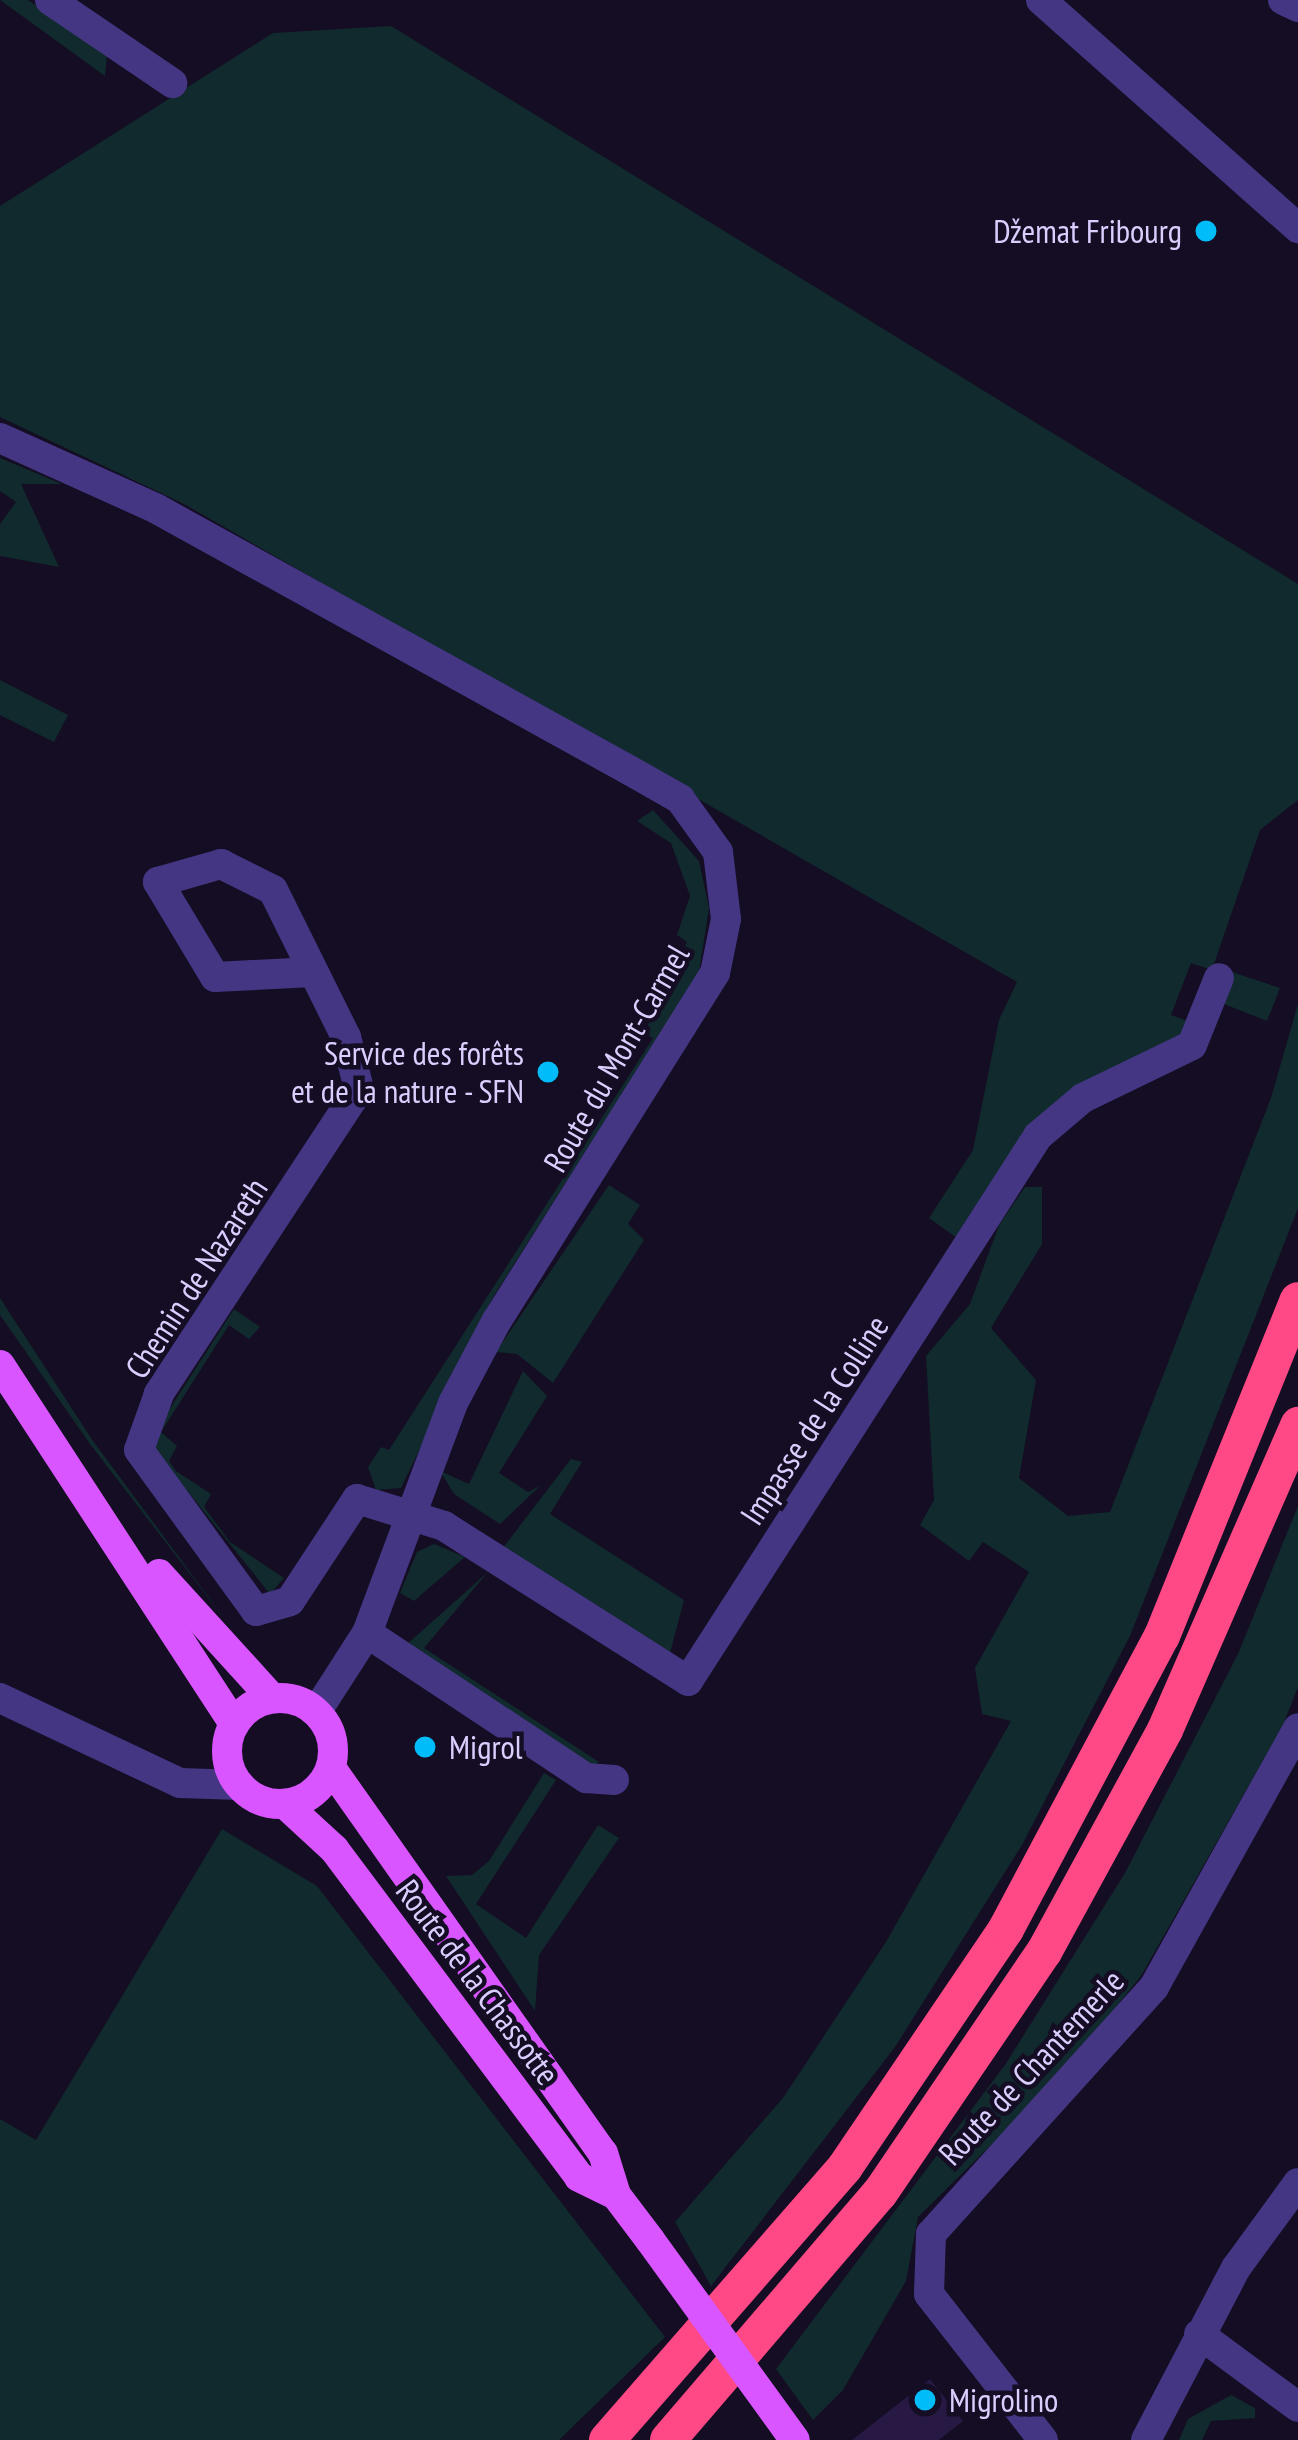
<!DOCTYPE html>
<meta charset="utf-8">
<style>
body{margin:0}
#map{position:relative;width:1298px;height:2440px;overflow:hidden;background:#140d23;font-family:"PT Sans Narrow",sans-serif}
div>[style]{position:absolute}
.green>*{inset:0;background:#102a2d}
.building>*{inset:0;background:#281844}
.minor>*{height:30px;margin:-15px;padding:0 15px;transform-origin:15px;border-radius:15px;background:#443683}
.major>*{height:30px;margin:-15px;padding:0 15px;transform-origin:15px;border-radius:15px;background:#d855ff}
.major>.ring{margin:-15px;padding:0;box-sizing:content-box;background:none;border:30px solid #d855ff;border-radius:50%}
.highway>*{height:36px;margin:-18px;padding:0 18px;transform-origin:18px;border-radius:18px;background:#ff4986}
.major-bridge>*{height:30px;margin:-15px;padding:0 15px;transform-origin:15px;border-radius:15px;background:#d855ff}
.dots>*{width:33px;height:33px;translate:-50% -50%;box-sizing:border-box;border:6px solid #140d23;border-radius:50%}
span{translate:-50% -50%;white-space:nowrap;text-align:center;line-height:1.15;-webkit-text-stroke:9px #140d23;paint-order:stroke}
.poi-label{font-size:33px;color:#dbceff}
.right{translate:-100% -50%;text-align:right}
.left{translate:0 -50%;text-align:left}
.street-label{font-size:33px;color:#dbceff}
</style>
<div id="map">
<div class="green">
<div style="clip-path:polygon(0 0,28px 0,107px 55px,105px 76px)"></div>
<div style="clip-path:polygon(391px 26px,1298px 584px,1298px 800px,1260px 830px,1212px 970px,1191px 963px,1171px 1015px,1196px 1024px,1163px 1051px,1081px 1087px,957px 1238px,929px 1218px,973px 1150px,999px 1020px,1017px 982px,184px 504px,0 417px,0 206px,273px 33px)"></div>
<div style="clip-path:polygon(0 458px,62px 484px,21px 484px,59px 567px,0 556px,0 524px,16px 502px,0 491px)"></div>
<div style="clip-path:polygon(0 680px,68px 715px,54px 742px,0 715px)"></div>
<div style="clip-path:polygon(653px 810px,699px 861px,709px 908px,699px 972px,492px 1299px,401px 1488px,376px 1490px,368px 1467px,381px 1447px,389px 1450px,653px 1038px,644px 1033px,687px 942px,677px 935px,690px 896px,671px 843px,637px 821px)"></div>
<div style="clip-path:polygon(1229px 971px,1280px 988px,1267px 1021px,1224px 1004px)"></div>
<div style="clip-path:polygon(1298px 1004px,1298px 1208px,1130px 1636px,1022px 1845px,895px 2047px,711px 2286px,675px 2222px,783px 2098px,886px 1942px,1011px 1721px,982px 1714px,975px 1668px,1029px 1572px,983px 1542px,969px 1561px,920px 1525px,934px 1500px,926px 1356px,970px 1304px,999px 1225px,1025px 1187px,1042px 1187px,1042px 1244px,991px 1328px,1036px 1380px,1019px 1478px,1068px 1516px,1110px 1512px,1271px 1098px)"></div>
<div style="clip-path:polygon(609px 1185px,640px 1205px,628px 1224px,644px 1240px,553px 1383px,517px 1354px,496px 1352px)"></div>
<div style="clip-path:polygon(0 1298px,93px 1441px,227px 1622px,90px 1444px,0 1315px)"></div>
<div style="clip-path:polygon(234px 1309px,260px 1327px,249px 1339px,229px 1325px,161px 1432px,177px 1446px,169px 1461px,176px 1471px,211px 1494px,204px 1507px,230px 1542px,284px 1578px,270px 1594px,153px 1448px,156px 1430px)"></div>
<div style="clip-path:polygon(523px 1371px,547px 1396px,499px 1473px,528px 1492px,540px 1486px,500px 1524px,454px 1494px,440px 1471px,469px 1484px)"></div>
<div style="clip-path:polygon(571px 1459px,582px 1462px,550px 1514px,684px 1600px,670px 1653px,502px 1549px)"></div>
<div style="clip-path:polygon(1298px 1506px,1298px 1687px,1283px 1725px,1141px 1976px,1059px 2078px,918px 2217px,906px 2281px,843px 2390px,813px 2420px,776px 2369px,1005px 2065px,1125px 1873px,1238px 1654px)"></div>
<div style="clip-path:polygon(434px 1544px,465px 1557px,414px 1601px,400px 1593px,417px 1552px)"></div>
<div style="clip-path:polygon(488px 1572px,424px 1648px,599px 1762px,593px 1767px,406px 1645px)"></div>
<div style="clip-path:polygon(544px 1773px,556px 1780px,476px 1904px,526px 1938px,598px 1825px,619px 1838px,539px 1955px,535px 2011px,446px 1876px,472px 1875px,489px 1861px)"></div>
<div style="clip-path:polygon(222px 1829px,317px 1886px,665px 2337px,559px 2440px,0 2440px,0 2119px,36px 2140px)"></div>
<div style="clip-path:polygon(1231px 2395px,1255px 2408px,1255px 2418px,1211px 2421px,1202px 2440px,1179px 2440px,1188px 2419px)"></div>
</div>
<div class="building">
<div style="clip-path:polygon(930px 2379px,963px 2421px,939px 2440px,852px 2440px)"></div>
</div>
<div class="minor">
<div style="left:50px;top:0;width:148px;rotate:34.2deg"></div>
<div style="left:1041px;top:0;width:344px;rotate:41.6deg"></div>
<div style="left:1283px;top:0;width:17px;rotate:25deg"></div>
<div style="left:0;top:438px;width:172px;rotate:24.3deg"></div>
<div style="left:157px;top:509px;width:539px;rotate:28.94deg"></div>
<div style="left:629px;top:770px;width:59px;rotate:29.6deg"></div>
<div style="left:680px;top:799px;width:65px;rotate:54.4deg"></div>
<div style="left:718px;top:852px;width:67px;rotate:83.2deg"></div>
<div style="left:726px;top:919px;width:55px;rotate:101.5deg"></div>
<div style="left:715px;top:973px;width:410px;rotate:122.1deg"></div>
<div style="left:497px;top:1320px;width:94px;rotate:117.9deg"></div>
<div style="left:453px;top:1403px;width:246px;rotate:110.5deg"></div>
<div style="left:367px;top:1633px;width:94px;rotate:122.8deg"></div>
<div style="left:313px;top:972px;width:98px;rotate:177.1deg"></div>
<div style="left:215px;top:977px;width:111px;rotate:-121deg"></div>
<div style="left:158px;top:882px;width:66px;rotate:-15.9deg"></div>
<div style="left:221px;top:864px;width:58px;rotate:26.6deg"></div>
<div style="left:273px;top:890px;width:164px;rotate:63.6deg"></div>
<div style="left:346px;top:1037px;width:54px;rotate:76deg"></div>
<div style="left:359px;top:1089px;width:365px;rotate:123.3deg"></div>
<div style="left:159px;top:1394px;width:59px;rotate:109.7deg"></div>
<div style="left:139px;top:1450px;width:199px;rotate:54deg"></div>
<div style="left:256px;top:1611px;width:35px;rotate:-16deg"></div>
<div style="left:290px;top:1601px;width:122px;rotate:-56.7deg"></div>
<div style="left:357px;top:1499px;width:91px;rotate:17.2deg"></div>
<div style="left:444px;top:1526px;width:289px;rotate:32.4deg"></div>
<div style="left:688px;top:1681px;width:648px;rotate:-57.29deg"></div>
<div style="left:1038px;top:1136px;width:59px;rotate:-40.2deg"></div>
<div style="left:1083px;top:1098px;width:121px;rotate:-25.9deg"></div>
<div style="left:1192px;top:1045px;width:72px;rotate:-68.1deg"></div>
<div style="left:367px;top:1633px;width:263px;rotate:33.5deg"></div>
<div style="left:586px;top:1778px;width:28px;rotate:4deg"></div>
<div style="left:0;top:1698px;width:199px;rotate:25.3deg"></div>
<div style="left:180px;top:1783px;width:59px;rotate:1.9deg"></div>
<div style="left:1199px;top:2334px;width:123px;rotate:36.4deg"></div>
<div style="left:1043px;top:2440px;width:185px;rotate:-128deg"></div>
<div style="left:929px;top:2294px;width:60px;rotate:-88.1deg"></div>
<div style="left:931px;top:2234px;width:333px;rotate:-47.9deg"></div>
<div style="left:1154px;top:1987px;width:296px;rotate:-60.9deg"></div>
<div style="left:1146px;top:2440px;width:194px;rotate:-62.4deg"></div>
<div style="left:1236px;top:2268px;width:105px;rotate:-53.9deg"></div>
</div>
<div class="major">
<div style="left:0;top:1365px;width:429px;rotate:56.9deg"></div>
<div style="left:159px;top:1574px;width:168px;rotate:47.7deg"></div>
<div class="ring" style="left:227px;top:1698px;width:76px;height:76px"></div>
<div style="left:331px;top:1768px;width:471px;rotate:54.8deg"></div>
<div style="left:603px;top:2153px;width:44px;rotate:72.8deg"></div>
<div style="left:616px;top:2195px;width:56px;rotate:52.9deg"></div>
<div style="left:285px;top:1804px;width:67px;rotate:42.6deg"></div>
<div style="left:334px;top:1849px;width:409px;rotate:53.2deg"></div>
<div style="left:579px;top:2177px;width:41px;rotate:25.9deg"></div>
</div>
<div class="highway">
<div style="left:607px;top:2440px;width:362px;rotate:-48.9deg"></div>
<div style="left:845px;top:2167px;width:287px;rotate:-55.9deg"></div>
<div style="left:1006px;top:1929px;width:332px;rotate:-62deg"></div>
<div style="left:1162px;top:1636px;width:362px;rotate:-68deg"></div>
<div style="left:668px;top:2440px;width:326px;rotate:-49.4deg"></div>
<div style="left:880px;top:2193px;width:292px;rotate:-55.8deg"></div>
<div style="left:1044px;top:1952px;width:253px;rotate:-61.4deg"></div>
<div style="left:1165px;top:1730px;width:333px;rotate:-66.4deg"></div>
</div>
<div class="major-bridge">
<div style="left:650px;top:2240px;width:247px;rotate:54.1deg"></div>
</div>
<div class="dots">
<div style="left:1206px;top:231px;background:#00bcf9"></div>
<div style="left:548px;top:1072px;background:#00bcf9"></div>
<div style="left:425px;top:1747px;background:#00bcf9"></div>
<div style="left:925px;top:2400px;background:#00bcf9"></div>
</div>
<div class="poi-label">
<span class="right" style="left:1182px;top:231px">Džemat Fribourg</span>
<span class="right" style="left:524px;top:1072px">Service des forêts<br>et de la nature - SFN</span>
<span class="left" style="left:449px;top:1747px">Migrol</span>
<span class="left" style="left:949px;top:2400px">Migrolino</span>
</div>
<div class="street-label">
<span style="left:616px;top:1058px;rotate:-60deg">Route du Mont-Carmel</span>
<span style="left:196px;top:1278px;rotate:-57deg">Chemin de Nazareth</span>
<span style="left:814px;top:1420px;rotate:-57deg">Impasse de la Colline</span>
<span style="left:478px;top:1982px;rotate:53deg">Route de la Chassotte</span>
<span style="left:1031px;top:2067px;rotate:-47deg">Route de Chantemerle</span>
</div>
</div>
